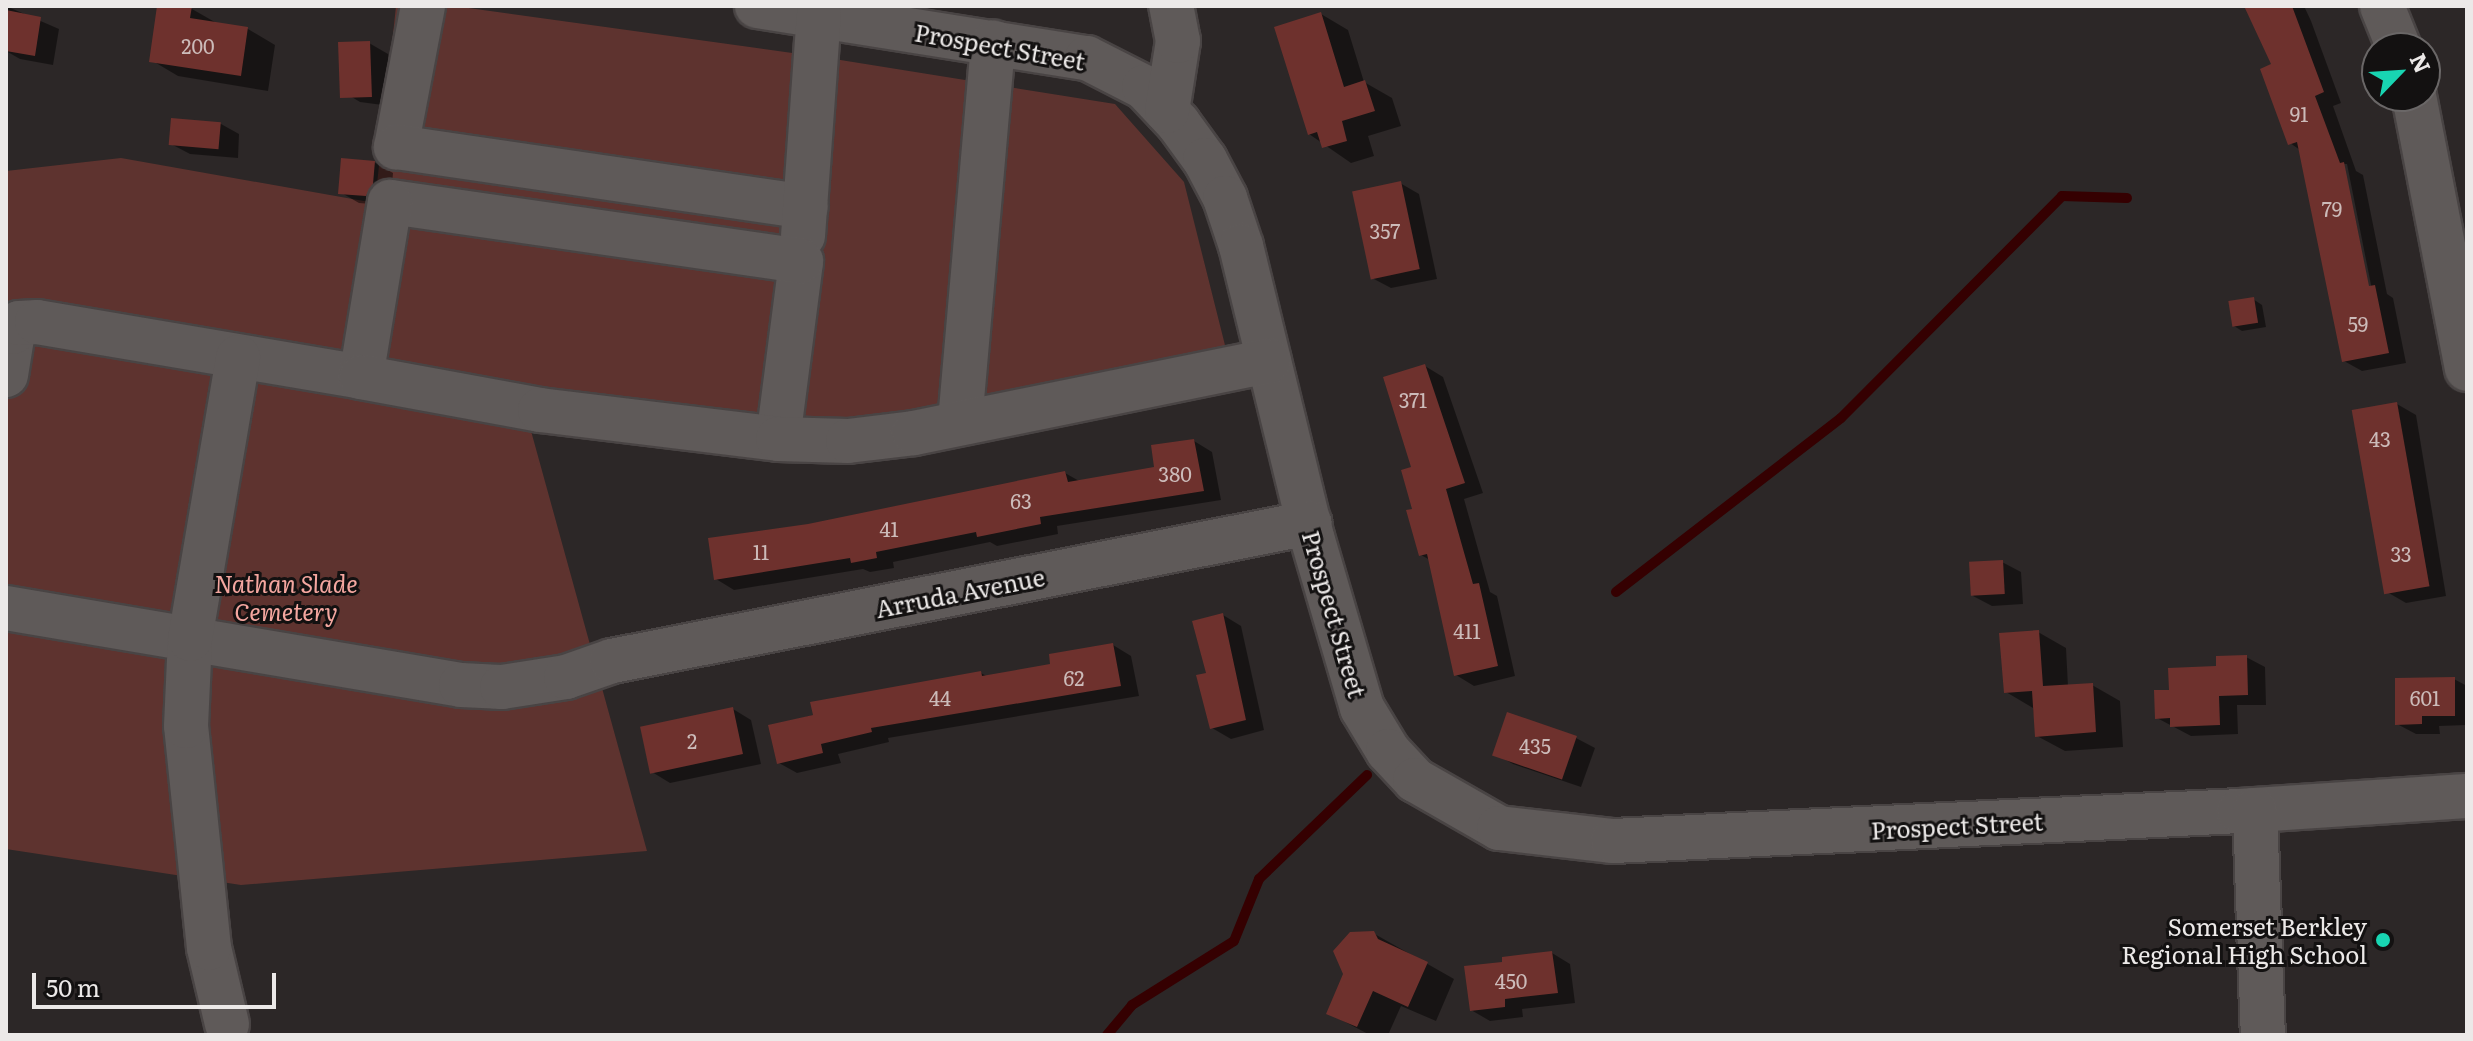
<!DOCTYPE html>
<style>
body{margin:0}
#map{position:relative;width:2473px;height:1041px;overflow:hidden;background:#2c2727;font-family:Literata,serif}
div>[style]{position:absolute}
.green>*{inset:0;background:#5e332f}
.shadow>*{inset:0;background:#0007}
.stream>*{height:10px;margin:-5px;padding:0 5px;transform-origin:5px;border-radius:5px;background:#350001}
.building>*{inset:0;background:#6e312d;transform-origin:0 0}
.roads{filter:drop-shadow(2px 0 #494444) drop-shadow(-2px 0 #494444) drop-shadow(0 2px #494444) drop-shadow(0 -2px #494444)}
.minor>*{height:44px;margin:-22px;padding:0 22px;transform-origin:22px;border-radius:22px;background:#5f5a59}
.dots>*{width:22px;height:22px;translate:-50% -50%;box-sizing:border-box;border:4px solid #131111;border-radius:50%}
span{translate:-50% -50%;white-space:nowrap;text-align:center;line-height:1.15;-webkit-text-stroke:6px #131111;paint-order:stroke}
.number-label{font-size:20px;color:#ccbbb9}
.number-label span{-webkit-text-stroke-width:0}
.street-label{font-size:24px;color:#ece9e8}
.park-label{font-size:24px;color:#f5a7a0;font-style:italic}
.poi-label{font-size:24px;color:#ece9e8}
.right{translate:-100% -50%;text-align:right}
.frame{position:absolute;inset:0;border:8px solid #ece9e8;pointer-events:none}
.north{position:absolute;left:2361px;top:32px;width:80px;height:80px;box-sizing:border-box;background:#131111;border:2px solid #6a6767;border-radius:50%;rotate:65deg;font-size:22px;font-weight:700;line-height:32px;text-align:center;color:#ece9e8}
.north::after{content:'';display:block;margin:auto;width:28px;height:36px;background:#18d5b2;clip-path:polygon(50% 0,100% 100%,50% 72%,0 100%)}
.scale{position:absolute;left:32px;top:973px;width:244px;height:36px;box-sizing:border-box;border:4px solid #ece9e8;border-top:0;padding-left:10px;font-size:24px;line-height:28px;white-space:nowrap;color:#ece9e8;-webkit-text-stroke:6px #131111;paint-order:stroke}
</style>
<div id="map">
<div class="green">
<div style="clip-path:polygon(396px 6px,454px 6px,828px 58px,1115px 104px,1184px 182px,1233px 377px,873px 448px,528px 420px,647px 851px,241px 885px,6px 849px,6px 171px,121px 158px,375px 203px)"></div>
</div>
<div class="shadow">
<div style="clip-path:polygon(6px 6px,59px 29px,53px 65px,20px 59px,6px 51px)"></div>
<div style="clip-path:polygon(159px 6px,192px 9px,220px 25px,248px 29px,275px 45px,268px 91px,178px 76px,151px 60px)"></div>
<div style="clip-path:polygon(evenodd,2246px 6px,2304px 6px,2311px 21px,2341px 103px,2333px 106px,2356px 171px,2363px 175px,2387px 294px,2393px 298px,2406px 363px,2362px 371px,2344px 361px,2300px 150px,2290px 143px,2274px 66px,2246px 6px,2343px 164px,2347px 164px,2373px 295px,2369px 296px,2343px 164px)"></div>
<div style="clip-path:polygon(1321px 14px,1348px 30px,1364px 82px,1392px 98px,1401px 126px,1368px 136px,1374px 156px,1351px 163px,1309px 134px)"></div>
<div style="clip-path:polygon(369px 43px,388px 54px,390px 106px,360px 102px,342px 91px)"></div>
<div style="clip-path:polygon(221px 124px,239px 134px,238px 158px,190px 154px,171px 144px)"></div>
<div style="clip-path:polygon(374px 162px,393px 173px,391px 195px,385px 205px,359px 203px,340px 192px)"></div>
<div style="clip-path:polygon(1400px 183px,1419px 194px,1437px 279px,1391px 288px,1372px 278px)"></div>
<div style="clip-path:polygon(2253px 299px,2262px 305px,2266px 327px,2242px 331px,2234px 326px)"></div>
<div style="clip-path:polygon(1425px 366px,1443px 377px,1483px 493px,1464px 499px,1490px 592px,1497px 596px,1515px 676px,1474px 686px,1456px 675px,1430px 560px,1421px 555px,1413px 468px)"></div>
<div style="clip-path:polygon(2397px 404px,2416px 415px,2446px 596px,2406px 603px,2387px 592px)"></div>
<div style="clip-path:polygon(1194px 441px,1212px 452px,1221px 500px,1057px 526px,1058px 534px,997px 546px,990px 542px,893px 562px,894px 568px,870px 572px,863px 569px,734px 590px,716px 579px,808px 526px,1065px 473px,1081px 482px,1157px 469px)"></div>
<div style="clip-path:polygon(2002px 562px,2021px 572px,2023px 604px,1992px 606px,1973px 596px)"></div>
<div style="clip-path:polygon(1223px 615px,1241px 626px,1264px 730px,1231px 739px,1212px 728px,1209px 674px)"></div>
<div style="clip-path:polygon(2038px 632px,2066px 648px,2068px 686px,2092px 685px,2120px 701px,2123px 747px,2065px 751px,2037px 736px,2033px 708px,2006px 692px)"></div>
<div style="clip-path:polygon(1113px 645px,1131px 656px,1139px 696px,888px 738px,889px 742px,838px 754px,841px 763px,797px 773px,779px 763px,770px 726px,981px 673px,988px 677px,1052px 666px)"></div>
<div style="clip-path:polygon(2246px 657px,2265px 667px,2266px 705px,2237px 705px,2238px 734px,2191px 736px,2157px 718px,2171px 692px)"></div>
<div style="clip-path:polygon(2454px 679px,2467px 686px,2467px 725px,2439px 726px,2440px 734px,2416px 734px,2397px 724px)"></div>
<div style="clip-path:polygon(733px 709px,751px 720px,761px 764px,670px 783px,652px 772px)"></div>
<div style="clip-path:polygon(1576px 738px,1595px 748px,1581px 787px,1513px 764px,1495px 754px)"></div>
<div style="clip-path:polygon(1373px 933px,1454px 979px,1436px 1021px,1401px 1006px,1388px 1035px,1370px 1035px,1328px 1013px)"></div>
<div style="clip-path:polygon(1552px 953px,1570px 964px,1575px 1003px,1522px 1009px,1523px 1017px,1490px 1021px,1471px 1010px,1505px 963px)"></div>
</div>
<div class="stream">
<div style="left:1616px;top:592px;width:284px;rotate:-37.7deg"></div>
<div style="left:1841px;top:418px;width:313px;rotate:-45.1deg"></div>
<div style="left:2062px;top:196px;width:65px;rotate:1.8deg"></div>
<div style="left:1107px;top:1035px;width:39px;rotate:-50deg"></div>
<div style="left:1132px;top:1005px;width:120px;rotate:-32.1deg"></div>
<div style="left:1234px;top:941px;width:67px;rotate:-68deg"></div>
<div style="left:1259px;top:879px;width:150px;rotate:-43.9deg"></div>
</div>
<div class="building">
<div style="clip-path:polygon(157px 6px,192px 6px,190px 18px,248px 27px,241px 76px,149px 62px)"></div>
<div style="clip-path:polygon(2244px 6px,2292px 6px,2324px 92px,2315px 96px,2340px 163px,2344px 162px,2369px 286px,2375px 285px,2389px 353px,2342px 362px,2297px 142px,2288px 145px,2260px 69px,2271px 64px)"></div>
<div style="clip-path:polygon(6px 10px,41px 17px,35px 56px,6px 51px)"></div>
<div style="clip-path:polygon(1321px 12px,1344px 87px,1365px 80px,1375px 111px,1342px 121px,1347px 141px,1322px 148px,1317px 132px,1308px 135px,1274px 27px)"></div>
<div style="left:370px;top:41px;width:56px;height:32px;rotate:88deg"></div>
<div style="left:171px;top:118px;width:50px;height:27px;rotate:5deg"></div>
<div style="clip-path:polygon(341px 158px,375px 161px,373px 184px,366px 196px,338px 194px)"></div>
<div style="left:1401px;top:181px;width:90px;height:50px;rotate:78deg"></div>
<div style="left:2254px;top:297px;width:26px;height:26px;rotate:81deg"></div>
<div style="clip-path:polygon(1425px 364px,1465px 483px,1446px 489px,1473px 584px,1479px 583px,1498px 666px,1454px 676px,1427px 554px,1419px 556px,1406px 510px,1412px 509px,1401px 470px,1411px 467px,1383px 377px)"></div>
<div style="left:2397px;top:402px;width:187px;height:46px;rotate:80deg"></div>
<div style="clip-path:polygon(1194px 439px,1204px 491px,1040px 517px,1041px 524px,977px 537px,976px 532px,876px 552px,877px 558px,851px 563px,850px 558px,714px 580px,708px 538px,808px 524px,1065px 471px,1068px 482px,1154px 467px,1151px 445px)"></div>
<div style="left:2003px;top:560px;width:34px;height:34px;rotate:87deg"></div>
<div style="clip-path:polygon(1223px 613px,1246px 720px,1210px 729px,1196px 675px,1206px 673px,1192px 621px)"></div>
<div style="clip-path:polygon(2039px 630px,2043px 686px,2093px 683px,2096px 732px,2035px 737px,2032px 691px,2004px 693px,1999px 633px)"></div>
<div style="clip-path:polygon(1113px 643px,1121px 686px,871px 728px,872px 732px,821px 744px,823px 753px,777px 764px,768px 725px,813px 715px,810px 702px,981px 671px,982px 676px,1050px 664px,1049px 654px)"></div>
<div style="clip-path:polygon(2247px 655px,2248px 695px,2219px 696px,2220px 725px,2170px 727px,2170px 718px,2155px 719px,2154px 690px,2169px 690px,2168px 668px,2216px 666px,2216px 656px)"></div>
<div style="clip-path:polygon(2455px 677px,2455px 716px,2422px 716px,2422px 724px,2395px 725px,2395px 678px)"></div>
<div style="left:733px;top:707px;width:48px;height:95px;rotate:78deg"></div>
<div style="left:1507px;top:712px;width:74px;height:46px;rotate:19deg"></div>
<div style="clip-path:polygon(1374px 931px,1378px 939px,1428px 962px,1408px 1007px,1373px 991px,1357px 1027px,1326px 1014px,1343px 974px,1333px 951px,1350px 932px)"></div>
<div style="clip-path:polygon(1552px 951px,1558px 993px,1505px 999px,1505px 1007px,1470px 1011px,1464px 966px,1502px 962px,1502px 957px)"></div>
</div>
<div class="roads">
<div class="minor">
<div style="left:423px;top:6px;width:144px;rotate:100.8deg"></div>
<div style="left:396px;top:147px;width:414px;rotate:8.3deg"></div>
<div style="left:757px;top:6px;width:334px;rotate:9deg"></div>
<div style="left:1087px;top:58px;width:64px;rotate:27deg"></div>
<div style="left:1144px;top:87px;width:50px;rotate:46.6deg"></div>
<div style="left:1178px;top:123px;width:46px;rotate:53.9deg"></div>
<div style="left:1205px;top:160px;width:43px;rotate:62.2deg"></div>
<div style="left:1225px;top:198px;width:51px;rotate:71.6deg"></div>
<div style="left:1241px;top:246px;width:300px;rotate:76.3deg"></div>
<div style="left:1312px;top:537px;width:178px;rotate:73.7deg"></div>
<div style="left:1362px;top:708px;width:50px;rotate:58.8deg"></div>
<div style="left:1388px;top:751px;width:40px;rotate:47deg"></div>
<div style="left:1415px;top:780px;width:97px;rotate:29.7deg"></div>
<div style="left:1499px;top:828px;width:115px;rotate:6.5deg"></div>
<div style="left:1613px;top:841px;width:627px;rotate:-2.74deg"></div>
<div style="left:2239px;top:811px;width:228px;rotate:-3.8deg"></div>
<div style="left:2382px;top:6px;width:45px;rotate:68deg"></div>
<div style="left:2414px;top:96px;width:278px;rotate:79deg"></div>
<div style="left:1167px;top:111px;width:71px;rotate:-81.1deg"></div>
<div style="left:1178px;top:41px;width:36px;rotate:-101deg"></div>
<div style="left:803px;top:236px;width:222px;rotate:-85.9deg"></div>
<div style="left:6px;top:375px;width:44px;rotate:-80.8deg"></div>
<div style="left:13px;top:332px;width:11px;rotate:-56deg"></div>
<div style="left:19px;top:323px;width:18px;rotate:-3deg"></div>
<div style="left:37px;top:322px;width:329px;rotate:9.6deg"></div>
<div style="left:960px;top:422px;width:381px;rotate:-85deg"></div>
<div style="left:778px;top:439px;width:179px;rotate:-82.6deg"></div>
<div style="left:801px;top:261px;width:415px;rotate:-171.8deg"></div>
<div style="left:390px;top:202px;width:177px;rotate:99.4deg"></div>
<div style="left:361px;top:377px;width:182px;rotate:10.4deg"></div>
<div style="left:540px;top:410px;width:240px;rotate:6.9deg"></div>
<div style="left:778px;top:439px;width:70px;rotate:1.6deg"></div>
<div style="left:848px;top:441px;width:66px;rotate:-6.9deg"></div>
<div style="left:914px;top:433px;width:362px;rotate:-11.5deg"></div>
<div style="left:6px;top:608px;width:461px;rotate:9.6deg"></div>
<div style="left:461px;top:685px;width:41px;rotate:2.8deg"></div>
<div style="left:502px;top:687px;width:65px;rotate:-8.9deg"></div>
<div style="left:566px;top:677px;width:49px;rotate:-19.2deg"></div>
<div style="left:612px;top:661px;width:711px;rotate:-11.2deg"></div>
<div style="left:2255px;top:810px;width:225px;rotate:88deg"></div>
<div style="left:227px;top:1024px;width:78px;rotate:-103.3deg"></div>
<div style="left:209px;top:948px;width:223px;rotate:-95.9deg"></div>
<div style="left:186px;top:726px;width:87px;rotate:-87.4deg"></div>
<div style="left:190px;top:639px;width:286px;rotate:-80.3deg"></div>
</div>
</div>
<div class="dots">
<div style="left:2383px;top:940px;background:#18d5b2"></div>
</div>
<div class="number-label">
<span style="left:198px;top:45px">200</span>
<span style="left:2299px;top:113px">91</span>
<span style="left:2332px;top:208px">79</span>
<span style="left:1385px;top:230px">357</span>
<span style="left:2358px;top:323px">59</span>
<span style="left:1413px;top:399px">371</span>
<span style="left:2380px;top:438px">43</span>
<span style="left:1175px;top:473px">380</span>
<span style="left:1021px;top:500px">63</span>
<span style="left:889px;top:528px">41</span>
<span style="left:761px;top:551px">11</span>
<span style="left:2401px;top:553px">33</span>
<span style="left:1467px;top:630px">411</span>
<span style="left:1074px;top:677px">62</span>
<span style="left:940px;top:697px">44</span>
<span style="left:2425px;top:697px">601</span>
<span style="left:692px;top:740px">2</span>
<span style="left:1535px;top:745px">435</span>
<span style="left:1511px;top:980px">450</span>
</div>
<div class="street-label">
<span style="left:1000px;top:46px;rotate:10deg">Prospect Street</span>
<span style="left:960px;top:592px;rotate:-11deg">Arruda Avenue</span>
<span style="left:1335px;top:614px;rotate:74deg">Prospect Street</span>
<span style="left:1957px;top:825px;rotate:-3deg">Prospect Street</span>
</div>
<div class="park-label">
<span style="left:286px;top:597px">Nathan Slade<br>Cemetery</span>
</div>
<div class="poi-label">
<span class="right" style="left:2367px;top:940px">Somerset Berkley<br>Regional High School</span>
</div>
<div class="frame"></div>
<div class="north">N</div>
<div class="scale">50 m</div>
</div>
